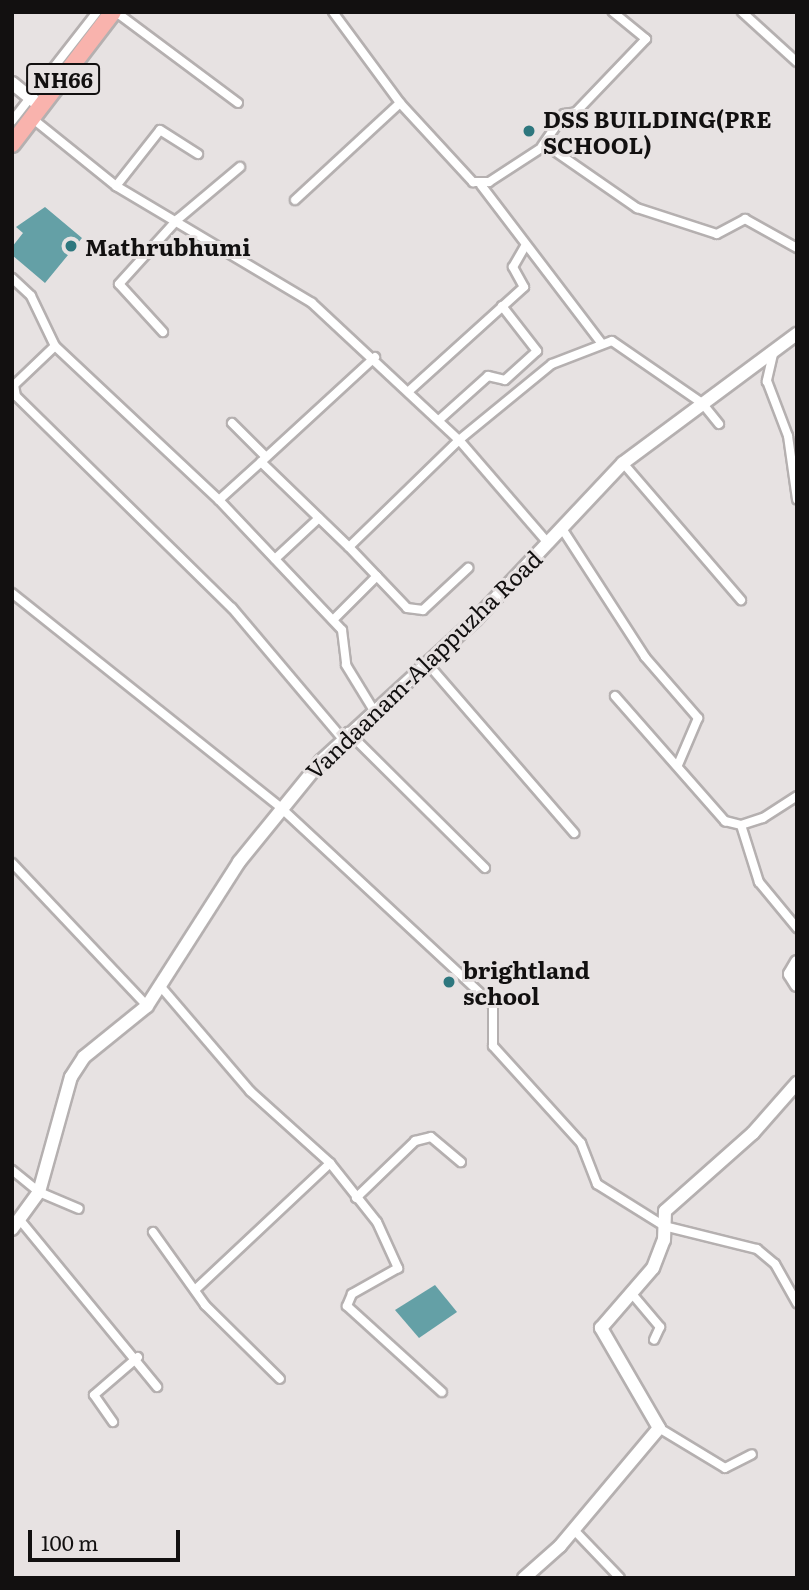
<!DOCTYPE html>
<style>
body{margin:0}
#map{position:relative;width:809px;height:1590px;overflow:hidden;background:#e7e2e2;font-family:Literata,serif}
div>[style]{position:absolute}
.water>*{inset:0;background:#64a0a6}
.roads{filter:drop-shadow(2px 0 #b5b0b0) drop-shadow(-2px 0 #b5b0b0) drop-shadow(0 2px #b5b0b0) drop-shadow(0 -2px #b5b0b0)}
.street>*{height:8px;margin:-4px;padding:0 4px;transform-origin:4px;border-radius:4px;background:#fff}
.secondary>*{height:12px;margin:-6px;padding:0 6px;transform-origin:6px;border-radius:6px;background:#fff}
.highway>*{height:16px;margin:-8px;padding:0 8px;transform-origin:8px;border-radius:8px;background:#f9b3ad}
.dots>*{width:19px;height:19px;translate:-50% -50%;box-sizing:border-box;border:4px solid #e7e2e2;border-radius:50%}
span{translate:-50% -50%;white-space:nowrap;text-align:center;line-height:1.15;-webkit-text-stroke:6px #e7e2e2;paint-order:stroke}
.shield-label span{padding:2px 5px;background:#e7e2e2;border:2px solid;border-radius:5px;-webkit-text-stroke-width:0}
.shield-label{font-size:21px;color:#121010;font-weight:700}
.poi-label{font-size:23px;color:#121010;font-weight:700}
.left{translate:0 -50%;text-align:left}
.street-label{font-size:23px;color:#121010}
.frame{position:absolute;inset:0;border:14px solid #121010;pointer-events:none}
.scale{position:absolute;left:28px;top:1530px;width:152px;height:32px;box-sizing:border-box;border:4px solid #121010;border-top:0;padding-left:9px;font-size:21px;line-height:24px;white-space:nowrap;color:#121010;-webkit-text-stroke:5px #e7e2e2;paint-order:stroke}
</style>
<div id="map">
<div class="water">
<div style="clip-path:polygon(45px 207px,82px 238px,45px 283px,12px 255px,12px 247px,23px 233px,16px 227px)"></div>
<div style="clip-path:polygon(435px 1285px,457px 1312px,419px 1338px,395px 1310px)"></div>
</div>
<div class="roads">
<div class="street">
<div style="left:116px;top:12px;width:152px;rotate:36.7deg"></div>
<div style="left:333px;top:12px;width:113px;rotate:53.6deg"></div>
<div style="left:400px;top:103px;width:108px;rotate:47.3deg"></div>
<div style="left:473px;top:182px;width:16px"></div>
<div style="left:489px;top:182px;width:68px;rotate:-33deg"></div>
<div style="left:546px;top:145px;width:111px;rotate:34.7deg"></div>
<div style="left:637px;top:208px;width:84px;rotate:18deg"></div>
<div style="left:717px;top:234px;width:32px;rotate:-28deg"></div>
<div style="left:745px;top:219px;width:60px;rotate:29.1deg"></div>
<div style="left:742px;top:12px;width:74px;rotate:42.3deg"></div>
<div style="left:33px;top:119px;width:107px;rotate:38.9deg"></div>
<div style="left:116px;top:186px;width:228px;rotate:30.8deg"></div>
<div style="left:312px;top:303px;width:201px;rotate:43deg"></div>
<div style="left:459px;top:440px;width:135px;rotate:49.2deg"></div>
<div style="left:12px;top:121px;width:138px;rotate:-52.1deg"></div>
<div style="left:542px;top:146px;width:39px;rotate:-55deg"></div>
<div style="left:564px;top:114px;width:12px;rotate:-9deg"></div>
<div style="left:576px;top:112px;width:101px;rotate:-46.2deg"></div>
<div style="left:646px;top:39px;width:43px;rotate:-140.7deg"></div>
<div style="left:481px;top:185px;width:200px;rotate:52.7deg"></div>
<div style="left:116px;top:186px;width:71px;rotate:-51.8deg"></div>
<div style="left:160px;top:130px;width:45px;rotate:32.3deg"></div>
<div style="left:295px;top:200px;width:143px;rotate:-42.7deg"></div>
<div style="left:12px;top:278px;width:26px;rotate:43deg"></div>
<div style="left:31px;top:296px;width:55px;rotate:64.4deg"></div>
<div style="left:55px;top:346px;width:225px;rotate:43.2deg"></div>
<div style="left:219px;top:500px;width:179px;rotate:46.6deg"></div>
<div style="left:342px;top:630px;width:35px;rotate:83deg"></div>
<div style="left:346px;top:665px;width:52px;rotate:58.5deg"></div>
<div style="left:163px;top:332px;width:65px;rotate:-132.5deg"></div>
<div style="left:119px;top:284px;width:88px;rotate:-47.8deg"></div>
<div style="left:178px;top:219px;width:81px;rotate:-40deg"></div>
<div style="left:55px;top:346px;width:57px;rotate:136.4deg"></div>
<div style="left:14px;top:385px;width:11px;rotate:80deg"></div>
<div style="left:16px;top:396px;width:303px;rotate:44.5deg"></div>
<div style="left:232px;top:608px;width:170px;rotate:49.8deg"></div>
<div style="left:773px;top:354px;width:28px;rotate:103deg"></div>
<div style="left:767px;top:381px;width:59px;rotate:69.1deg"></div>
<div style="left:788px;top:436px;width:64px;rotate:81.9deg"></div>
<div style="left:409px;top:391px;width:155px;rotate:-42.1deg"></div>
<div style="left:524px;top:287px;width:23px;rotate:-119deg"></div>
<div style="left:513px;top:267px;width:24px;rotate:-60deg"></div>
<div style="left:439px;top:420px;width:66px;rotate:-41.9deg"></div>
<div style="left:488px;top:376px;width:17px;rotate:13deg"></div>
<div style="left:505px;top:380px;width:43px;rotate:-42.2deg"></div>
<div style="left:537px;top:351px;width:57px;rotate:-127.9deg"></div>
<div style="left:232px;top:423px;width:48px;rotate:45deg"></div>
<div style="left:261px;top:462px;width:155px;rotate:-42.6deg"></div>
<div style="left:623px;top:463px;width:181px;rotate:49.3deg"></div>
<div style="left:219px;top:500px;width:57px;rotate:-42.1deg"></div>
<div style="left:261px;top:462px;width:122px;rotate:44deg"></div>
<div style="left:349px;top:547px;width:153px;rotate:-44.2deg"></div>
<div style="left:459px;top:440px;width:120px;rotate:-39.3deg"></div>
<div style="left:552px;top:364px;width:64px;rotate:-21deg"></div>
<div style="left:612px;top:341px;width:109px;rotate:34.6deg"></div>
<div style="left:702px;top:403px;width:27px;rotate:51deg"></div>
<div style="left:561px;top:527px;width:155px;rotate:57.1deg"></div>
<div style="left:645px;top:657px;width:81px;rotate:49deg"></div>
<div style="left:698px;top:718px;width:51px;rotate:113.1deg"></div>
<div style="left:349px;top:547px;width:84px;rotate:46.4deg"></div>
<div style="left:407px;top:608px;width:16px;rotate:7deg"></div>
<div style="left:423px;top:610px;width:62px;rotate:-43deg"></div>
<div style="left:275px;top:559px;width:60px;rotate:-43deg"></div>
<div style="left:12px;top:593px;width:343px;rotate:38.6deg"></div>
<div style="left:280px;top:807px;width:291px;rotate:42.9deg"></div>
<div style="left:493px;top:1005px;width:41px;rotate:90deg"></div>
<div style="left:493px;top:1046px;width:131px;rotate:47.8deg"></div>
<div style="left:581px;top:1143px;width:44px;rotate:68.7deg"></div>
<div style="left:597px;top:1184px;width:79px;rotate:32.1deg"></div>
<div style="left:664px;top:1226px;width:96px;rotate:13.9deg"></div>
<div style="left:757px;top:1249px;width:23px;rotate:40deg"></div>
<div style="left:775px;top:1264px;width:45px;rotate:60.6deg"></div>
<div style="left:333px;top:620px;width:62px;rotate:-45deg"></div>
<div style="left:427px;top:663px;width:225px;rotate:49.1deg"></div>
<div style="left:615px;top:696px;width:167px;rotate:48.7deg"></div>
<div style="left:725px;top:821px;width:16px;rotate:14deg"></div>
<div style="left:741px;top:825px;width:23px;rotate:-18deg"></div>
<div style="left:763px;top:818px;width:40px;rotate:-32.9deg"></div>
<div style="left:348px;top:732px;width:193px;rotate:44.8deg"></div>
<div style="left:741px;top:825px;width:60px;rotate:72.5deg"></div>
<div style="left:759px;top:882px;width:60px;rotate:50.4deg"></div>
<div style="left:12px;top:863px;width:197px;rotate:46.6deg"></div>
<div style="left:161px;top:987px;width:137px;rotate:49.4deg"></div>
<div style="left:250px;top:1091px;width:108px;rotate:42deg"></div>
<div style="left:330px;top:1163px;width:75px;rotate:51.5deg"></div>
<div style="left:377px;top:1222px;width:51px;rotate:65.5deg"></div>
<div style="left:398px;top:1268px;width:53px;rotate:150.5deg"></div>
<div style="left:352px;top:1294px;width:13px;rotate:113deg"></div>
<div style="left:347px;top:1306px;width:128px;rotate:42.2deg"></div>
<div style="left:12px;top:1170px;width:35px;rotate:39deg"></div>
<div style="left:39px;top:1192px;width:43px;rotate:23deg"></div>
<div style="left:356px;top:1198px;width:82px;rotate:-44deg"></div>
<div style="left:415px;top:1141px;width:16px;rotate:-14deg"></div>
<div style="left:431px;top:1137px;width:39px;rotate:40deg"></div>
<div style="left:20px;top:1220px;width:216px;rotate:50.6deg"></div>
<div style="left:153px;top:1232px;width:90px;rotate:54.5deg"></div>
<div style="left:205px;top:1305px;width:105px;rotate:44.6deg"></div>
<div style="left:196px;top:1289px;width:184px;rotate:-43.2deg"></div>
<div style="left:633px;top:1295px;width:42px;rotate:49.8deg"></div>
<div style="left:660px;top:1327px;width:14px;rotate:115deg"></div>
<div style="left:113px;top:1422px;width:33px;rotate:-125deg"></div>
<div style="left:94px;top:1395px;width:58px;rotate:-40.8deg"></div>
<div style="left:659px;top:1428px;width:77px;rotate:31.2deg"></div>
<div style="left:725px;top:1468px;width:30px;rotate:-27deg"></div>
<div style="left:574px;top:1530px;width:66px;rotate:46.2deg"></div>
</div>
<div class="secondary">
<div style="left:12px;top:83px;width:38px;rotate:39deg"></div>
<div style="left:797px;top:962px;width:14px;rotate:120deg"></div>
<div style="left:790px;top:974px;width:13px;rotate:58deg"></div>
<div style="left:12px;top:1229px;width:46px;rotate:-53.9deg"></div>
<div style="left:39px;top:1192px;width:119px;rotate:-74.5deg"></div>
<div style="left:71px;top:1077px;width:24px;rotate:-57deg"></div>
<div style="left:84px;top:1057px;width:81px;rotate:-39deg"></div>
<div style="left:147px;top:1006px;width:171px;rotate:-57.4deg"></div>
<div style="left:239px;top:862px;width:130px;rotate:-50.9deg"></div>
<div style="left:321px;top:761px;width:210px;rotate:-42.5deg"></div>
<div style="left:476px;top:619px;width:214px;rotate:-46.7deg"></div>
<div style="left:623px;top:463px;width:217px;rotate:-36.6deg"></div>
<div style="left:524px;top:1578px;width:48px;rotate:-41.6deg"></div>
<div style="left:560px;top:1546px;width:154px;rotate:-50deg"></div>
<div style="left:659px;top:1428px;width:116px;rotate:-120.1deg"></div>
<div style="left:601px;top:1328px;width:79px;rotate:-49.1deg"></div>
<div style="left:653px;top:1268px;width:30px;rotate:-69deg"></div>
<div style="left:664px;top:1240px;width:29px;rotate:-88deg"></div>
<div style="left:665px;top:1211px;width:118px;rotate:-41.6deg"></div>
<div style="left:753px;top:1133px;width:67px;rotate:-48.7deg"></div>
</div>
<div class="highway">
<div style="left:12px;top:144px;width:166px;rotate:-52.6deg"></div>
</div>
</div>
<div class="dots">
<div style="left:529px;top:131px;background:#2e777e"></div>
<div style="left:71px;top:246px;background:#2e777e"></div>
<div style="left:449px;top:982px;background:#2e777e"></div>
</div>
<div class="shield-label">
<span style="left:63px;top:79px">NH66</span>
</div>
<div class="poi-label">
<span class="left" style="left:543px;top:131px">DSS BUILDING(PRE<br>SCHOOL)</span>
<span class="left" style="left:85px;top:246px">Mathrubhumi</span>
<span class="left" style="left:463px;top:982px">brightland<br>school</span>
</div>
<div class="street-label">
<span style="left:423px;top:664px;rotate:-44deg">Vandaanam-Alappuzha Road</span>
</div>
<div class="frame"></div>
<div class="scale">100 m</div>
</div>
